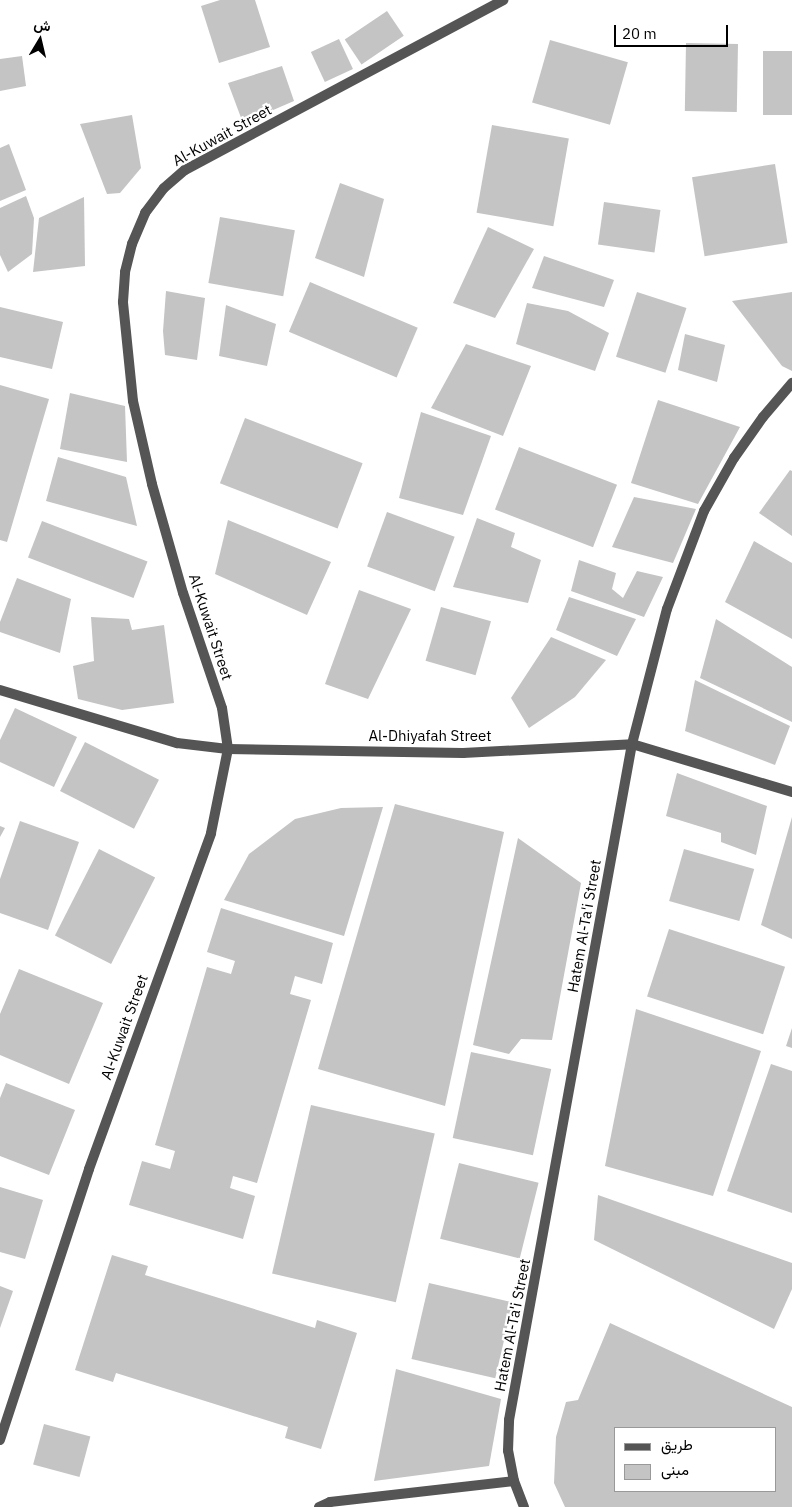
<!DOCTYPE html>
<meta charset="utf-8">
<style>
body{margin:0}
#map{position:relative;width:792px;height:1507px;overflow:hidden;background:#fff;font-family:"IBM Plex Sans",Vazirmatn,sans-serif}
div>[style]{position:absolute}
.building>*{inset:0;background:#c4c4c4;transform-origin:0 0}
.lane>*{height:10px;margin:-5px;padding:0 5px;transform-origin:5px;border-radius:5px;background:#555}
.street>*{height:10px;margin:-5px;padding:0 5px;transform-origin:5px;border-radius:5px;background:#555}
span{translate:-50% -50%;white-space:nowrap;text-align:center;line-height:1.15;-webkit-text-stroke:4.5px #fff;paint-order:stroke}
.street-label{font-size:15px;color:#000}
.legend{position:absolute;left:614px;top:1427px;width:162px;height:65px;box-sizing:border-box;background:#fff;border:1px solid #999;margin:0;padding:6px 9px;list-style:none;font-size:15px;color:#000}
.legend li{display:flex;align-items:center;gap:10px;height:25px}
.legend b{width:25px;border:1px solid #999}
.north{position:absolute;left:15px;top:15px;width:50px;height:50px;-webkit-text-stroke:4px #fff;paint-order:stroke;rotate:9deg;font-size:14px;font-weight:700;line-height:20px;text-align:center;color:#000}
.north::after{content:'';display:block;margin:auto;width:18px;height:22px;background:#000;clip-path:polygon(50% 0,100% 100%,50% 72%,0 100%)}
.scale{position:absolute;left:614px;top:25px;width:114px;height:22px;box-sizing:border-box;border:2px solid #000;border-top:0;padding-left:6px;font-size:15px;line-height:18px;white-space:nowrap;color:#000;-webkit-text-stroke:4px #fff;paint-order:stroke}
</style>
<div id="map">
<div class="building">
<div style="clip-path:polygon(220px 0,255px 0,270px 47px,219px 63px,201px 6px)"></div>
<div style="left:387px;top:11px;width:30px;height:51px;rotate:56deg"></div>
<div style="left:339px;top:39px;width:33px;height:31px;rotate:65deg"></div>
<div style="left:550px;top:40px;width:81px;height:65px;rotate:16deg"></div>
<div style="left:686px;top:43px;width:52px;height:68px;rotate:1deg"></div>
<div style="left:763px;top:51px;width:29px;height:64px"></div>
<div style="clip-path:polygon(22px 56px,26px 86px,0 91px,0 59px)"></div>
<div style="clip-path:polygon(282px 66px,294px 101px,243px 123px,228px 83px)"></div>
<div style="clip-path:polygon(132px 115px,141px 168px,120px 193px,107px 194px,80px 124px)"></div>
<div style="left:492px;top:125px;width:78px;height:89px;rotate:10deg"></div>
<div style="clip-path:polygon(9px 144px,26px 190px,0 201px,0 148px)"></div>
<div style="left:775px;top:164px;width:80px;height:84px;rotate:81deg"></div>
<div style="clip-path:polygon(340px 183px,384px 199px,364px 277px,315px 258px)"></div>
<div style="clip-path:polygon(26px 196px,34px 218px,32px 254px,8px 272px,0 255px,0 208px)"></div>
<div style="clip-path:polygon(84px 197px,85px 266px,33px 272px,39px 218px)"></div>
<div style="left:604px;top:202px;width:57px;height:43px;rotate:8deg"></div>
<div style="left:220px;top:217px;width:76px;height:67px;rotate:10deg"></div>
<div style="clip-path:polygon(488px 227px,534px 249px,495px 318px,453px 303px)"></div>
<div style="clip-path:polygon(544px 256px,614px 280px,604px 307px,532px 288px)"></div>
<div style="left:310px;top:282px;width:117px;height:54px;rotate:23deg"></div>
<div style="clip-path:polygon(166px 291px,205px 298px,197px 360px,165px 355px,163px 331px)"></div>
<div style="left:637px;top:292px;width:52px;height:68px;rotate:18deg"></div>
<div style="clip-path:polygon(792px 292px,792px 371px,782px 366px,732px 301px)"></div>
<div style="clip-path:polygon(527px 303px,568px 311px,609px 333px,595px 371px,516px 344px)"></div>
<div style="clip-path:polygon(226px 305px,276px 324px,267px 366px,219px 356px)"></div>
<div style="clip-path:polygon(0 307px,63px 322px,52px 369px,0 357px)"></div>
<div style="clip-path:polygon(685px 334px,725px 345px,717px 382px,678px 370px)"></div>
<div style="clip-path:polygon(466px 344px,531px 366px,503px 436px,431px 408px)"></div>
<div style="clip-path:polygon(0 385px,49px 399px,7px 542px,0 540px)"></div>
<div style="clip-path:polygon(70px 393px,125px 406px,127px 462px,60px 449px)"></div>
<div style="clip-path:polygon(658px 400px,740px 427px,698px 504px,631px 483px)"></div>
<div style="clip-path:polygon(421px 412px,491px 436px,463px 515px,399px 498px)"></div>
<div style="left:245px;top:418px;width:126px;height:70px;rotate:21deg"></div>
<div style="left:519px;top:447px;width:105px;height:67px;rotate:21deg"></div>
<div style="clip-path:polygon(58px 457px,126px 477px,137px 526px,46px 501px)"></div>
<div style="clip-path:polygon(790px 470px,792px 471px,792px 536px,759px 513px)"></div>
<div style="clip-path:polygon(634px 497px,696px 509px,673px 563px,612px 547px)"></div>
<div style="left:387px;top:512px;width:72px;height:58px;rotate:20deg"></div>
<div style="clip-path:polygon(477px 518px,515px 533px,511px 547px,541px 560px,528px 603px,453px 587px)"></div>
<div style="clip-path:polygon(228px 520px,331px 562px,307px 615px,215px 574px)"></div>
<div style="left:42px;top:521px;width:113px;height:39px;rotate:21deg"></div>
<div style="clip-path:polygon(754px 541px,792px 563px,792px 639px,725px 602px)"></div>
<div style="clip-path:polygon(579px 560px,616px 573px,612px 589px,623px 598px,637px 571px,663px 577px,644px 617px,571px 591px)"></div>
<div style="clip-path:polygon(17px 578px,71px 599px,60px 653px,0 632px,0 622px)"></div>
<div style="clip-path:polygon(359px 590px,411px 609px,368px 699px,325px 684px)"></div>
<div style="clip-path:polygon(569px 597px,636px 619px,617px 656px,556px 630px)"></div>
<div style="left:441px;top:607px;width:52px;height:56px;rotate:16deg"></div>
<div style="clip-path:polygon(91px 617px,129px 619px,132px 630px,164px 625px,174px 703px,122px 710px,78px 699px,73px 666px,94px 661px)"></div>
<div style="clip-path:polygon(716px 619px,792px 667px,792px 722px,700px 678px)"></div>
<div style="clip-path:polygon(551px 637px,606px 660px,575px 697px,529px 728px,511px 698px)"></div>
<div style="clip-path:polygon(695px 680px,790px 726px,775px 765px,685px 731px)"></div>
<div style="clip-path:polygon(15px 708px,77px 737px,54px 787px,0 762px,0 740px)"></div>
<div style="left:85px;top:742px;width:83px;height:55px;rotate:27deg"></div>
<div style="clip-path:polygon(677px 773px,767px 806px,756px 855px,721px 842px,721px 833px,666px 816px)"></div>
<div style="clip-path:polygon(395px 804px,504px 832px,445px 1106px,318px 1069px)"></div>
<div style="clip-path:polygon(383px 807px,344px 936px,224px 900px,249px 854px,295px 819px,341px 808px)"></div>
<div style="clip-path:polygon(792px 817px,792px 939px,761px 925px)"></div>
<div style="clip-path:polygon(20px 821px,79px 842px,48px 930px,0 913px,0 879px)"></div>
<div style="clip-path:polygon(0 826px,5px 828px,0 837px)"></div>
<div style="clip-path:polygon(518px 838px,581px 883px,552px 1040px,521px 1039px,509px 1054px,473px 1045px)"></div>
<div style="left:99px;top:849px;width:63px;height:97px;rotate:27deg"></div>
<div style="left:684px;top:849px;width:73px;height:54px;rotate:16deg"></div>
<div style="clip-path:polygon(221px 908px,333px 943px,322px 984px,295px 976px,290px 994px,311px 1000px,257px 1183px,233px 1176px,230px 1188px,255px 1196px,243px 1239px,129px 1205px,142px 1161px,170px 1169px,175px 1151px,155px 1145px,207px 967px,231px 974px,235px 961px,207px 952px)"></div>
<div style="left:669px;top:929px;width:122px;height:71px;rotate:18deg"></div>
<div style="clip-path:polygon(19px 969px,103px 1003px,69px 1084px,0 1055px,0 1014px)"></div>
<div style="clip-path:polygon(636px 1009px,761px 1051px,713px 1196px,605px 1166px)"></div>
<div style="clip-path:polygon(792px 1028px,792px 1048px,786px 1046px)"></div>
<div style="left:471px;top:1052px;width:82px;height:88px;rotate:12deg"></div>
<div style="clip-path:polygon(771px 1064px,792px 1071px,792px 1213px,727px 1191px)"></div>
<div style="clip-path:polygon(6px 1083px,75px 1110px,49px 1175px,0 1156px,0 1098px)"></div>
<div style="left:311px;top:1105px;width:127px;height:173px;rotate:13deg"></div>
<div style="left:459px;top:1163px;width:82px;height:78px;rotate:14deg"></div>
<div style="clip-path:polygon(0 1187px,43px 1200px,25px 1259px,0 1252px)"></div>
<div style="clip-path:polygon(598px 1195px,792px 1263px,792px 1289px,774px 1329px,594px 1240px)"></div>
<div style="clip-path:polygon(112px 1255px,148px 1266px,145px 1275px,315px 1328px,317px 1320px,357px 1333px,321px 1449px,285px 1438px,288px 1427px,116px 1373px,113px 1382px,75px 1370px)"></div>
<div style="left:429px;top:1283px;width:86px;height:78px;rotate:13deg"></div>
<div style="clip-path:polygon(0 1286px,13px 1291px,0 1328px)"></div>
<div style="clip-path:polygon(evenodd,610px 1323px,792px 1407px,792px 1507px,565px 1507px,554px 1483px,556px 1437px,566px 1402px,578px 1400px,610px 1323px,616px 1428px,776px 1428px,776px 1491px,616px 1491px,616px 1428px)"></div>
<div style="clip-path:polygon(396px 1369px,501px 1399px,489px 1466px,374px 1481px)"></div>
<div style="left:44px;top:1424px;width:48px;height:42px;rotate:15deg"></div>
</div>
<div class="lane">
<div style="left:0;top:690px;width:185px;rotate:16.7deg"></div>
<div style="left:177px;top:743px;width:51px;rotate:6.7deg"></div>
<div style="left:632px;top:744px;width:167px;rotate:16.7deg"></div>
</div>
<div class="street">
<div style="left:228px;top:749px;width:235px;rotate:1deg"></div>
<div style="left:463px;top:753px;width:169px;rotate:-3deg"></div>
<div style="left:0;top:1440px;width:285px;rotate:-71.8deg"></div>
<div style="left:89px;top:1169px;width:357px;rotate:-70deg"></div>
<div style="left:211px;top:833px;width:86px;rotate:-78.6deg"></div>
<div style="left:228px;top:749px;width:41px;rotate:-98.3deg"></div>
<div style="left:222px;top:708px;width:121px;rotate:-108.7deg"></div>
<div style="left:183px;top:593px;width:113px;rotate:-105.9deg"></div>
<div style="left:152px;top:484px;width:85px;rotate:-102.9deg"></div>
<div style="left:133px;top:401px;width:100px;rotate:-95.8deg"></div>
<div style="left:123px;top:302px;width:30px;rotate:-86deg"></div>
<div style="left:125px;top:272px;width:29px;rotate:-76deg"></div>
<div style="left:132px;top:244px;width:34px;rotate:-67deg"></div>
<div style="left:145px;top:213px;width:31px;rotate:-53deg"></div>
<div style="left:164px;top:188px;width:28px;rotate:-41deg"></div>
<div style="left:185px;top:170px;width:361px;rotate:-28.1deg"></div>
<div style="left:319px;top:1507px;width:12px;rotate:-24deg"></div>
<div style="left:330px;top:1502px;width:185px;rotate:-6.5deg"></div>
<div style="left:524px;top:1507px;width:28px;rotate:-111deg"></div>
<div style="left:514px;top:1481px;width:31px;rotate:-101deg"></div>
<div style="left:508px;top:1451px;width:31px;rotate:-88deg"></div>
<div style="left:509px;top:1420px;width:687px;rotate:-79.69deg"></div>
<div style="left:632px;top:744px;width:139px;rotate:-75.5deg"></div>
<div style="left:667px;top:609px;width:105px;rotate:-69.3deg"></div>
<div style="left:704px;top:511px;width:61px;rotate:-60.5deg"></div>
<div style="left:734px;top:458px;width:50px;rotate:-54.7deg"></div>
<div style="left:763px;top:417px;width:45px;rotate:-49.5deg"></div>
</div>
<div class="street-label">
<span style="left:222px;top:135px;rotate:-29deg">Al-Kuwait Street</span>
<span style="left:211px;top:627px;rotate:72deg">Al-Kuwait Street</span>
<span style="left:430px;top:736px">Al-Dhiyafah Street</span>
<span style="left:584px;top:926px;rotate:-80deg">Hatem Al-Ta'i Street</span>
<span style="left:124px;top:1027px;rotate:-70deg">Al-Kuwait Street</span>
<span style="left:512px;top:1325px;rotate:-79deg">Hatem Al-Ta'i Street</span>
</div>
<ul class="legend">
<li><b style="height:6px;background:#555"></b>طريق</li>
<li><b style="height:14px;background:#c4c4c4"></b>مبنى</li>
</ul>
<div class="north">ش</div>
<div class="scale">20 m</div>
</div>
